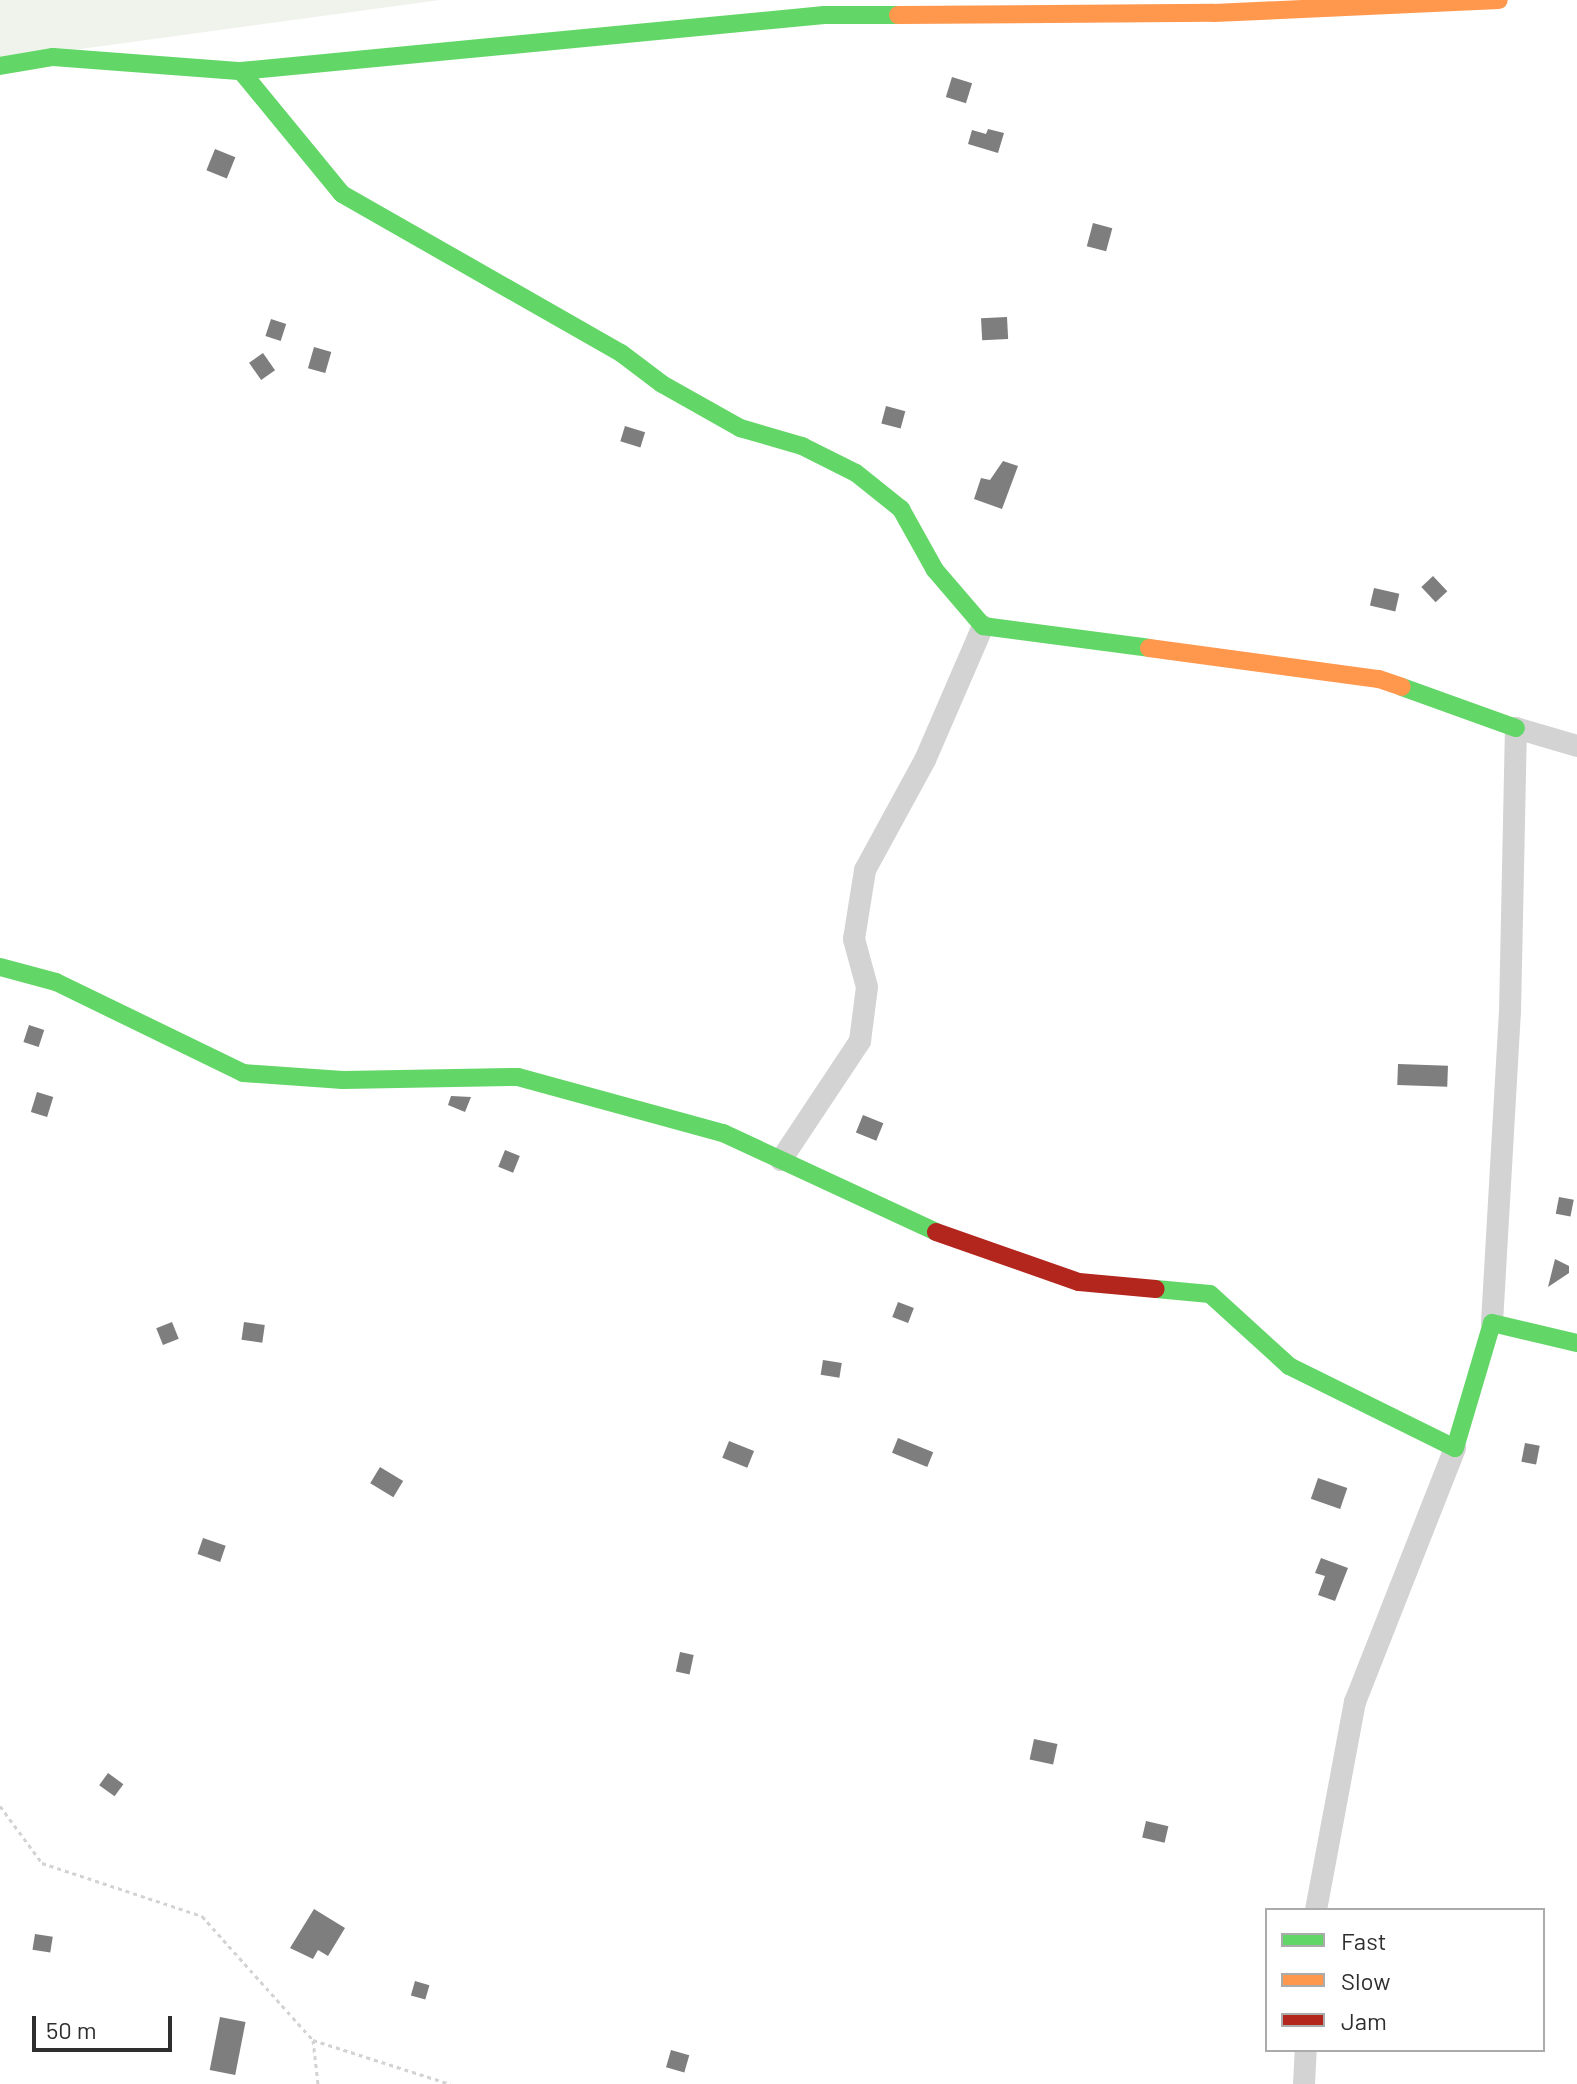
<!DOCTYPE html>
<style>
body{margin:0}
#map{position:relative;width:1577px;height:2084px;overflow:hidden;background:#fff;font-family:Barlow,sans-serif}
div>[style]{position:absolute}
.green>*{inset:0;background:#f0f3ec}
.building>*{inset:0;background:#7e7e7e;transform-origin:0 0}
.path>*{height:3px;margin-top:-1.5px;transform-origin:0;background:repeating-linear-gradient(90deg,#d3d3d3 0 4px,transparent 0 8px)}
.street>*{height:22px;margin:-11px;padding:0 11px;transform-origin:11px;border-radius:11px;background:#d3d3d3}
.fast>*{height:18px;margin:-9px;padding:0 9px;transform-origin:9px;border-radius:9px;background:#63d668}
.slow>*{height:18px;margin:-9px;padding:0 9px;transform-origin:9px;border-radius:9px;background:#ff974d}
.jam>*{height:18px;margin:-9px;padding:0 9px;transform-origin:9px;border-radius:9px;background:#b3261e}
span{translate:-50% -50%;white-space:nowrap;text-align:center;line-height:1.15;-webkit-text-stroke:8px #fff;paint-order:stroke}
.legend{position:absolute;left:1265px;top:1908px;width:280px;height:144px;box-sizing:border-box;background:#fff;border:2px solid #ababab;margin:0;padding:10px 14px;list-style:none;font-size:24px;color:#2e2e2e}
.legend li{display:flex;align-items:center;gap:16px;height:40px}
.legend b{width:40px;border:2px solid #ababab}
.scale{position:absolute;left:32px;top:2016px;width:140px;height:36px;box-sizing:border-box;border:4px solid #2e2e2e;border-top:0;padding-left:10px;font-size:24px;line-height:28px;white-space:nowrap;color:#2e2e2e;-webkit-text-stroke:6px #fff;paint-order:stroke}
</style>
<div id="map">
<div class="green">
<div style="clip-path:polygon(0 0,440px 0,0 60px)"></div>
</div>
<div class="building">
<div style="left:952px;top:77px;width:21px;height:21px;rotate:17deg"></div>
<div style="clip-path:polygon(988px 129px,1004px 133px,998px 153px,968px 144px,972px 130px,986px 134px)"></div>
<div style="left:215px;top:149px;width:22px;height:23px;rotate:22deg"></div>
<div style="left:1093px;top:223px;width:20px;height:24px;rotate:15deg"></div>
<div style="left:1007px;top:317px;width:22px;height:26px;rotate:87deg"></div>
<div style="left:271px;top:319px;width:16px;height:18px;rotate:18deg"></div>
<div style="left:314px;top:347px;width:18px;height:22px;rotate:16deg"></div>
<div style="left:263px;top:353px;width:21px;height:17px;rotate:55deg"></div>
<div style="left:886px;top:406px;width:20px;height:18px;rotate:15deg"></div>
<div style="left:625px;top:426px;width:21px;height:16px;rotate:17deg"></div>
<div style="clip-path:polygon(1003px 461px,1018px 466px,1002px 509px,974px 499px,981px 478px,990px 480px)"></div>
<div style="left:1433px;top:576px;width:21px;height:16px;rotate:47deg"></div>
<div style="left:1374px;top:588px;width:26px;height:18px;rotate:13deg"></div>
<div style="left:29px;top:1025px;width:16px;height:18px;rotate:18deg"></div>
<div style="left:1398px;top:1064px;width:50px;height:21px;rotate:2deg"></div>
<div style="left:37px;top:1092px;width:17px;height:21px;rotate:17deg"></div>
<div style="clip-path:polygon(451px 1096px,471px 1097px,465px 1112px,448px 1105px)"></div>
<div style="left:863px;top:1115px;width:22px;height:19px;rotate:22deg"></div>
<div style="left:505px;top:1150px;width:16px;height:18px;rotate:22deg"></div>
<div style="left:1559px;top:1197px;width:15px;height:17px;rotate:11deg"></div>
<div style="clip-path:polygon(1555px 1259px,1569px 1266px,1569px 1273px,1548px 1287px)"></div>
<div style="left:898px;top:1302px;width:17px;height:16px;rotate:21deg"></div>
<div style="left:172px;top:1322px;width:18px;height:17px;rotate:68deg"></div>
<div style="left:244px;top:1322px;width:21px;height:18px;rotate:8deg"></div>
<div style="left:823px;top:1360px;width:19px;height:15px;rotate:9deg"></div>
<div style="left:898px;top:1438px;width:38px;height:16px;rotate:22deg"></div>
<div style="left:729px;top:1441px;width:27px;height:18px;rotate:22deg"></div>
<div style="left:1525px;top:1443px;width:15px;height:19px;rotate:11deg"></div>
<div style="left:380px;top:1467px;width:27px;height:19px;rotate:31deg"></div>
<div style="left:1318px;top:1478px;width:31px;height:22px;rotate:19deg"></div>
<div style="left:203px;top:1538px;width:24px;height:17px;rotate:19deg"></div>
<div style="clip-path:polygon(1321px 1558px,1348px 1568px,1335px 1601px,1318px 1595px,1325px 1576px,1315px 1573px)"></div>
<div style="left:680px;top:1652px;width:14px;height:20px;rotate:12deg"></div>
<div style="left:1034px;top:1739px;width:24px;height:21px;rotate:12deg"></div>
<div style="left:108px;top:1773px;width:19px;height:15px;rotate:36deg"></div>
<div style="left:1146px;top:1821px;width:23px;height:17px;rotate:13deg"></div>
<div style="clip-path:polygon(314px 1909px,345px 1928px,328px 1956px,318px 1950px,313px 1959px,290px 1948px)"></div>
<div style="left:35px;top:1934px;width:18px;height:16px;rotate:9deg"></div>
<div style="left:415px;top:1981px;width:15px;height:15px;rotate:16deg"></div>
<div style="left:220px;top:2017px;width:26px;height:54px;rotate:11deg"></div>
<div style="left:671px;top:2050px;width:19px;height:18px;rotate:16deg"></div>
</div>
<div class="path">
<div style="left:0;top:1806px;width:71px;rotate:53.6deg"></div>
<div style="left:42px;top:1863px;width:169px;rotate:18.3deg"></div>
<div style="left:202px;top:1916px;width:166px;rotate:48.2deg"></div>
<div style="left:313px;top:2040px;width:44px;rotate:83.5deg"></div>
<div style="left:313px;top:2040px;width:144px;rotate:17.8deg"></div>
</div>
<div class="street">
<div style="left:781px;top:1160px;width:143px;rotate:-56.4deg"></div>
<div style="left:860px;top:1041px;width:54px;rotate:-82.6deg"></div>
<div style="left:867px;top:987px;width:50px;rotate:-105.2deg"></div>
<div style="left:854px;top:939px;width:70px;rotate:-80.9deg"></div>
<div style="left:865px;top:870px;width:125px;rotate:-61.4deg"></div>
<div style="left:925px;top:760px;width:146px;rotate:-66.6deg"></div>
<div style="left:1492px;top:1323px;width:312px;rotate:-86.7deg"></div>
<div style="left:1510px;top:1012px;width:284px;rotate:-88.8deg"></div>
<div style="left:1516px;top:728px;width:64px;rotate:16.4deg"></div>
<div style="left:1316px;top:1910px;width:212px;rotate:-79.4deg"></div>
<div style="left:1355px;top:1702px;width:273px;rotate:-68.5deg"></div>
<div style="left:1304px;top:2084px;width:34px;rotate:-87deg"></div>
</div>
<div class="fast">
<div style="left:0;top:66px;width:54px;rotate:-9.6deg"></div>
<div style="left:53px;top:57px;width:189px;rotate:4.3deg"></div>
<div style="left:241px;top:71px;width:586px;rotate:-5.49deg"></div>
<div style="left:824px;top:15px;width:74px"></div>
<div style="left:241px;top:71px;width:159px;rotate:50.6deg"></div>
<div style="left:342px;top:194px;width:321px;rotate:29.7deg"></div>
<div style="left:621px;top:353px;width:51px;rotate:37.1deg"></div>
<div style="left:662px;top:384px;width:90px;rotate:29.4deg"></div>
<div style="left:740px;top:428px;width:65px;rotate:16.2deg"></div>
<div style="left:802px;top:446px;width:60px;rotate:26.6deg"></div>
<div style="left:856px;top:473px;width:58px;rotate:38.7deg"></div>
<div style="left:901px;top:509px;width:70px;rotate:60.9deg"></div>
<div style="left:935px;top:570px;width:74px;rotate:49.4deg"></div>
<div style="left:983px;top:626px;width:167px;rotate:7.5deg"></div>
<div style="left:1402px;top:687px;width:121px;rotate:19.8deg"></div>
<div style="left:0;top:967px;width:58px;rotate:15deg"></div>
<div style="left:56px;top:982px;width:208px;rotate:25.9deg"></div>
<div style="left:243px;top:1073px;width:100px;rotate:4deg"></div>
<div style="left:343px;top:1080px;width:175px;rotate:-1deg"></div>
<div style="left:518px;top:1077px;width:213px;rotate:15.3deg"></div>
<div style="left:723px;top:1133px;width:235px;rotate:24.9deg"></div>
<div style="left:1156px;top:1289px;width:54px;rotate:5.3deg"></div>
<div style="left:1210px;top:1294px;width:107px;rotate:42.3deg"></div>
<div style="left:1289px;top:1366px;width:185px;rotate:26.3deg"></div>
<div style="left:1455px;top:1448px;width:130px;rotate:-73.5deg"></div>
<div style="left:1492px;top:1323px;width:87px;rotate:13.2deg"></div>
</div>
<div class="slow">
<div style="left:898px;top:15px;width:316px;rotate:-0.4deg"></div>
<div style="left:1214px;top:13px;width:285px;rotate:-2.6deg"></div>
<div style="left:1149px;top:648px;width:232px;rotate:7.7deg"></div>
<div style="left:1379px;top:679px;width:24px;rotate:19deg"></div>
</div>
<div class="jam">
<div style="left:936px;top:1232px;width:151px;rotate:19.3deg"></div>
<div style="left:1079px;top:1282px;width:77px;rotate:5.2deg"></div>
</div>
<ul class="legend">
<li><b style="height:10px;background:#63d668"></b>Fast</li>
<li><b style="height:10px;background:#ff974d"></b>Slow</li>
<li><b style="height:10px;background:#b3261e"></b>Jam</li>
</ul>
<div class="scale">50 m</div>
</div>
